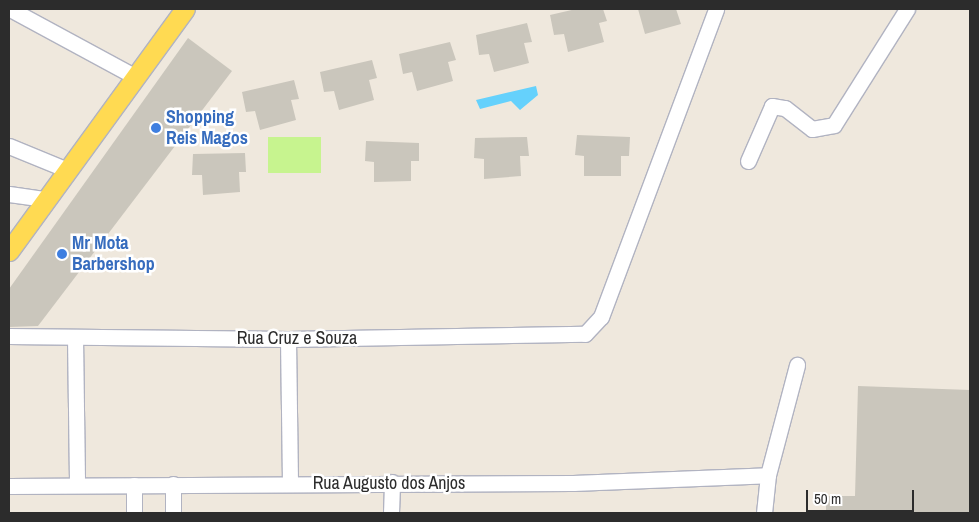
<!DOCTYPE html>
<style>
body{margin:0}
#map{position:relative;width:979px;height:522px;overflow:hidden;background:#efe8dd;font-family:"Archivo Narrow",sans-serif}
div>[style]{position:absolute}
.pitch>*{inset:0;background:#c7f48f;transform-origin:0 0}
.water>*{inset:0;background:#65d1fc}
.building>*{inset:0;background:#cac6bc}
.roads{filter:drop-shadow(1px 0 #b1b3c1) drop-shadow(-1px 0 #b1b3c1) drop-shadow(0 1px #b1b3c1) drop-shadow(0 -1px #b1b3c1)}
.minor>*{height:15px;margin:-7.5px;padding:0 7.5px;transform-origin:7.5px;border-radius:7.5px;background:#fff}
.major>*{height:19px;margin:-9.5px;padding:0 9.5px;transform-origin:9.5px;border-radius:9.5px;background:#ffda52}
.dots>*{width:14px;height:14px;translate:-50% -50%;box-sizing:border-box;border:2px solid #fff;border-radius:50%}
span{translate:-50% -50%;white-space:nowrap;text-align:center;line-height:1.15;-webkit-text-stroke:5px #fff;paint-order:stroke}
.shop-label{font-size:18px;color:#366cbe;font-weight:700}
.left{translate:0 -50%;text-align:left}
.street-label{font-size:18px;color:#2c2c2c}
.frame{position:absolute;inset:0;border:10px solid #2c2c2c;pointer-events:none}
.scale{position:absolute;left:806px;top:490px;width:108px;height:22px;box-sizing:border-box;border:2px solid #2c2c2c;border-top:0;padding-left:6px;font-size:15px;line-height:18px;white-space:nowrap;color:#2c2c2c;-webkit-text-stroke:4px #fff;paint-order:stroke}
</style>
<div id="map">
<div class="pitch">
<div style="left:268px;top:137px;width:53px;height:36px"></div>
</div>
<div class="water">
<div style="clip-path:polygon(536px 86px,538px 95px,520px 110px,511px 101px,480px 109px,476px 100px)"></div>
</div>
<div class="building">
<div style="clip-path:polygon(576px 9px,603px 9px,607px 21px,599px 23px,604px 42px,568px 52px,564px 34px,554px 35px,550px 15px)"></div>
<div style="clip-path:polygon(638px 9px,676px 9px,681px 24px,645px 34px)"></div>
<div style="clip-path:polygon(527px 23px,532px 42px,524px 43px,529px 63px,494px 72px,489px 54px,479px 55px,476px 35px)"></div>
<div style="clip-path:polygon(188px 38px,232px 71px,38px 326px,9px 327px,9px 289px)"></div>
<div style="clip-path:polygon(450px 42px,456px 60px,448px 62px,453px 81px,417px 91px,412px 72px,403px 74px,399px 54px)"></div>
<div style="clip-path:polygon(372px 60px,377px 78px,369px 80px,374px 100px,339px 110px,334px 91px,324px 92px,320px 72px)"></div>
<div style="clip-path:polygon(294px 80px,299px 99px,291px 100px,296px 120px,260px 130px,255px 111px,246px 112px,242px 92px)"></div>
<div style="clip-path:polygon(577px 135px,630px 137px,629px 156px,621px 156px,621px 176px,584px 176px,584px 156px,575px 155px)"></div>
<div style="clip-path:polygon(527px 137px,529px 156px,520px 156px,521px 176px,484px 179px,484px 159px,474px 158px,475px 138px)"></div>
<div style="clip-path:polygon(366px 141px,419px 143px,419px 161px,411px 161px,411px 181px,374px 182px,374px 162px,365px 161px)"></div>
<div style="clip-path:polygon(245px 153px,246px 172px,239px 172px,240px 192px,203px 195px,202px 175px,192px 175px,193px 154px)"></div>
<div style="clip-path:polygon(858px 386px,970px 390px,970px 513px,826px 513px,826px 496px,855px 496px)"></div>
</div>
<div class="roads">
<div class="minor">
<div style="left:10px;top:9px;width:141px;rotate:28.4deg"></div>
<div style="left:9px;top:146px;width:61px;rotate:22.3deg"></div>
<div style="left:748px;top:161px;width:60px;rotate:-66.4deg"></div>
<div style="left:772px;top:106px;width:13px;rotate:9deg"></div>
<div style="left:785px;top:108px;width:34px;rotate:38deg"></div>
<div style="left:812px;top:129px;width:22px;rotate:-10deg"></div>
<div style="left:834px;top:125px;width:137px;rotate:-57.8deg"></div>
<div style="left:9px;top:194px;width:35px;rotate:8deg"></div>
<div style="left:9px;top:336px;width:279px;rotate:0.6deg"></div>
<div style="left:288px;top:339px;width:297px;rotate:-1deg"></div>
<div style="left:585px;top:334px;width:23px;rotate:-47deg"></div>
<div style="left:601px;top:317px;width:329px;rotate:-69.5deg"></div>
<div style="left:75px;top:337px;width:148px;rotate:89.2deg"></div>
<div style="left:288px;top:339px;width:144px;rotate:89.2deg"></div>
<div style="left:173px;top:484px;width:29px;rotate:90deg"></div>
<div style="left:134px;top:485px;width:28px;rotate:90deg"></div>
<div style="left:9px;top:486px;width:564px;rotate:-0.3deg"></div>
<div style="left:573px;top:483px;width:195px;rotate:-2.3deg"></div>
<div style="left:391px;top:513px;width:31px;rotate:-88deg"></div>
<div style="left:764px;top:513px;width:38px;rotate:-84deg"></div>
<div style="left:768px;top:475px;width:114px;rotate:-75.2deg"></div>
</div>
<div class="major">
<div style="left:9px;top:251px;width:299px;rotate:-54deg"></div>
</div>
</div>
<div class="dots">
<div style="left:156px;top:128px;background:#3f7fe0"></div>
<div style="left:62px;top:254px;background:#3f7fe0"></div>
</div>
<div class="shop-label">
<span class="left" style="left:166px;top:128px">Shopping<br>Reis Magos</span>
<span class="left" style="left:72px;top:254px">Mr Mota<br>Barbershop</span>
</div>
<div class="street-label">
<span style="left:297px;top:338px">Rua Cruz e Souza</span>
<span style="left:389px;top:483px">Rua Augusto dos Anjos</span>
</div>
<div class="frame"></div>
<div class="scale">50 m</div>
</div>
